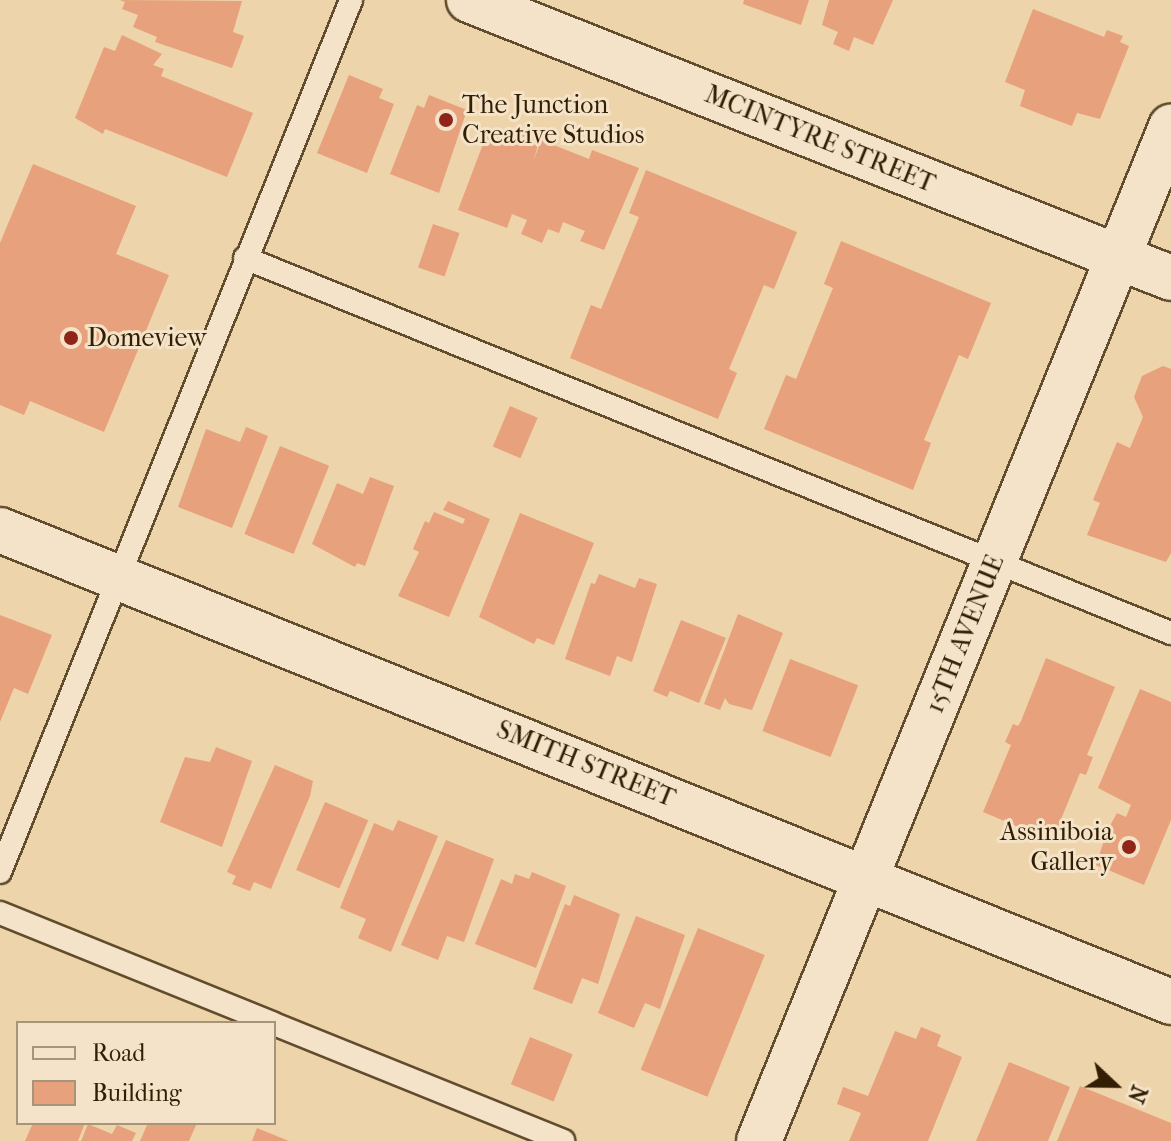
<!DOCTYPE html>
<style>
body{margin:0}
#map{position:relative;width:1171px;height:1141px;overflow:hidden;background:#eed4aa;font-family:"IM FELL French Canon",serif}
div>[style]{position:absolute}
.building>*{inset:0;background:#e7a17c;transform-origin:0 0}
.roads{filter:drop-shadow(2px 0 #614c2d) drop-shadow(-2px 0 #614c2d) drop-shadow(0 2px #614c2d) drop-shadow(0 -2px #614c2d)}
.service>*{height:22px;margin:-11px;padding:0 11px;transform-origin:11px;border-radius:11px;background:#f4e3c8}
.minor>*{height:44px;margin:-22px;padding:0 22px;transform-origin:22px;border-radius:22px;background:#f4e3c8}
.dots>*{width:22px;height:22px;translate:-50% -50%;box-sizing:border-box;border:4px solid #f4e3c8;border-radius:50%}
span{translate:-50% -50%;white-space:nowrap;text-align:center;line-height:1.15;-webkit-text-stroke:6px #f4e3c8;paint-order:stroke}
.poi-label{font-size:26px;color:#321f03}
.left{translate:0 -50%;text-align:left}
.right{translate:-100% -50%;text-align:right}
.street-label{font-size:26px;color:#321f03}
.legend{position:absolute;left:16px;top:1021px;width:260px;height:104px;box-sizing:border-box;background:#f4e3c8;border:2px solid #a69579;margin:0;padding:10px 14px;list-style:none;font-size:24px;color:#321f03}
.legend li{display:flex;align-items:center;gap:16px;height:40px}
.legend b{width:40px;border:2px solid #a69579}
.north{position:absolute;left:1075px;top:1045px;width:80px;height:80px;-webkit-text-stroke:6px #f4e3c8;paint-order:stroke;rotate:112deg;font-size:22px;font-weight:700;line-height:32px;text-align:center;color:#321f03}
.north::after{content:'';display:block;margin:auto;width:28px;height:36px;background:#321f03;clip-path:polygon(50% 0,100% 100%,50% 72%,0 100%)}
</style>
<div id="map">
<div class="building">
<div style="clip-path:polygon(120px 0,242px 1px,233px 32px,244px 36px,232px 68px,155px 42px,157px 37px,133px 27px,138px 15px,122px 9px,125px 2px)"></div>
<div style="clip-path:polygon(744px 0,809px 0,801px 25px,743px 4px)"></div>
<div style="clip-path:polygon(829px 0,893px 0,873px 45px,854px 37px,849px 51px,833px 44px,838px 32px,822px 25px)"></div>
<div style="clip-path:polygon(1033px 9px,1104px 37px,1107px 30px,1123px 36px,1120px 42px,1129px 46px,1100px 119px,1077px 113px,1072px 126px,1045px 116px,1020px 106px,1025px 90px,1005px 82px)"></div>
<div style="clip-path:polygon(122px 35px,162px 54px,153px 65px,164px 69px,161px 76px,253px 113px,227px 177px,105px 129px,103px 134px,75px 118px,104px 47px,115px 51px)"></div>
<div style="clip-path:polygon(349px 75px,383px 89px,379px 98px,394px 104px,367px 173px,317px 153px)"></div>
<div style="clip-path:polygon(429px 95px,467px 110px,439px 193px,390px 174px,417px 105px,424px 108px)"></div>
<div style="clip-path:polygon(511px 130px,539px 140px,534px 160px,541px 140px,589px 159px,592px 150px,639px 168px,604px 250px,580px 241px,585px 231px,563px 222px,559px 233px,548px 229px,542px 243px,521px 234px,527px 220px,512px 214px,507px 228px,458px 210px,488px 131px,508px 139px)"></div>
<div style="clip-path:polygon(33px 164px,136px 206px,116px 254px,169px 275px,104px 432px,30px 401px,24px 415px,0 405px,0 243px)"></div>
<div style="clip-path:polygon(646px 170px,797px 232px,774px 289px,764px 285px,729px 369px,737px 373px,718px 419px,570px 358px,591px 305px,601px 309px,639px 217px,629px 213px)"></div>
<div style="left:433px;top:224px;width:28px;height:46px;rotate:19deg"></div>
<div style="clip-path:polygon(841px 241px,991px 303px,968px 359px,959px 355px,924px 440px,931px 443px,913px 490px,764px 429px,786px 375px,796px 379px,833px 288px,824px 284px)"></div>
<div style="clip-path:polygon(1163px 366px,1171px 369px,1171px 553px,1166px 562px,1087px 535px,1100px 503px,1093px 500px,1117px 442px,1130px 448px,1143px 417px,1134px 397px,1142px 376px)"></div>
<div style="left:510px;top:406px;width:30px;height:44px;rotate:23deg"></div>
<div style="clip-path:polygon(246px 427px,268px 436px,232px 528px,178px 507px,206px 429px,240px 442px)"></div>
<div style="left:280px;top:446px;width:53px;height:95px;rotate:22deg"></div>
<div style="clip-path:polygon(370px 477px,394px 486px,365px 566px,357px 563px,355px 567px,312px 544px,337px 483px,363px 494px)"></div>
<div style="clip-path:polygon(448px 501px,490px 519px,449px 617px,398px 596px,419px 552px,413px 549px,425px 521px,429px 523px,434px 512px,463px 524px,465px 519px,443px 510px)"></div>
<div style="clip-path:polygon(520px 513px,594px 543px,554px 645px,537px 638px,534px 644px,479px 617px)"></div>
<div style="clip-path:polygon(599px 574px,635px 588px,639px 578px,657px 584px,632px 662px,617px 656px,610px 676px,565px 659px,591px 583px,595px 584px)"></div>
<div style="clip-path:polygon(738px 614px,783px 633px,752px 710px,729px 704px,725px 698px,720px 710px,704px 704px)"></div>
<div style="clip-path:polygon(0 615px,52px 635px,28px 694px,14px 688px,0 722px)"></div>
<div style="clip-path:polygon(681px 620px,726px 638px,699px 703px,670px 691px,667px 697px,653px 691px)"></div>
<div style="clip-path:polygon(1046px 658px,1115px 687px,1087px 755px,1093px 757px,1086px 775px,1080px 773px,1052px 841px,983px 812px,1011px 745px,1005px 742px,1013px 724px,1018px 726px,1021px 721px)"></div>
<div style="left:790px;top:659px;width:73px;height:77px;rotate:21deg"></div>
<div style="clip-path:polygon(1140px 689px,1171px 702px,1171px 820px,1144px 885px,1096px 865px,1107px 831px,1117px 813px,1126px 817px,1131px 805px,1098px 788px)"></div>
<div style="clip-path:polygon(216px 747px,252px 761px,222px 847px,160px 822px,185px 757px,210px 762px)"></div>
<div style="clip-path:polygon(275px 765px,313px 781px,310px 796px,271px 889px,254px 882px,250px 891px,232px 884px,236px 876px,227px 872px)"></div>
<div style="left:325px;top:802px;width:47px;height:74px;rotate:23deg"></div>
<div style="clip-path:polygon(398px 820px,438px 836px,391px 952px,358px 938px,366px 919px,340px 908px,374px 823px,393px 831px)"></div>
<div style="clip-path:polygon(446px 840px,494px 859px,464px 942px,447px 936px,438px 960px,401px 945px)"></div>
<div style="clip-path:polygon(532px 872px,566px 886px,536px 968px,475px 944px,501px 879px,512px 884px,515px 874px,529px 879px)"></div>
<div style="clip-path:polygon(574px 895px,620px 914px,598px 984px,582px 978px,572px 1004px,533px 989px,565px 904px,570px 906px)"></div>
<div style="clip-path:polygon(636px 916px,685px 935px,660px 1009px,645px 1003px,634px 1028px,598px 1013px)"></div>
<div style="left:698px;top:928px;width:72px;height:153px;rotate:22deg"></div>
<div style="clip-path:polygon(921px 1027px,941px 1035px,937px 1046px,962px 1057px,928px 1141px,849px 1141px,861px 1113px,837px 1104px,843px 1087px,868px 1096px,895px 1031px,916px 1039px)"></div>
<div style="left:530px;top:1037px;width:46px;height:51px;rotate:22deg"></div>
<div style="clip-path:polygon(1009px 1062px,1070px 1087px,1048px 1141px,976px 1141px)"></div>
<div style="clip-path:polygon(1080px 1086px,1171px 1123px,1171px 1141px,1057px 1141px)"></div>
<div style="clip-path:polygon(33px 1123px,85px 1123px,78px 1141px,25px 1141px)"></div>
<div style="clip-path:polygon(148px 1123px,197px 1123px,189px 1141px,140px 1141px)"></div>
<div style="clip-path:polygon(88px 1124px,112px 1134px,117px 1125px,136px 1133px,132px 1141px,81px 1141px)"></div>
<div style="clip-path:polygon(257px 1128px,289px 1141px,252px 1141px)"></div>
</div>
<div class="roads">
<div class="service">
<div style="left:245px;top:258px;width:999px;rotate:22.05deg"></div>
<div style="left:0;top:872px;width:940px;rotate:-68.07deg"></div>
<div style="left:0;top:913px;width:293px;rotate:22deg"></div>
<div style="left:274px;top:1024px;width:312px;rotate:22deg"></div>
</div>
<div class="minor">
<div style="left:469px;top:0;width:755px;rotate:21.6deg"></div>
<div style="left:0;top:530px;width:1263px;rotate:21.95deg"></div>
<div style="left:759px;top:1141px;width:1095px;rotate:-67.89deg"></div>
</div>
</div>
<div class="dots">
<div style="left:446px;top:120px;background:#8f2418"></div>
<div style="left:71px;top:338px;background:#8f2418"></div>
<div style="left:1129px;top:847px;background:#8f2418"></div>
</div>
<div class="poi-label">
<span class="left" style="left:462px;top:120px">The Junction<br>Creative Studios</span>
<span class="left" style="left:87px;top:338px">Domeview</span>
<span class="right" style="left:1113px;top:847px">Assiniboia<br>Gallery</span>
</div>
<div class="street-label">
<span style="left:820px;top:139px;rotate:22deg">MCINTYRE STREET</span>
<span style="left:965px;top:634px;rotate:-68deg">15TH AVENUE</span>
<span style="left:586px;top:764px;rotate:22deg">SMITH STREET</span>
</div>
<ul class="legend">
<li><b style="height:10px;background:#f4e3c8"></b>Road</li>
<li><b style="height:22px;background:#e7a17c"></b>Building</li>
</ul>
<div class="north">N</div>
</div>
